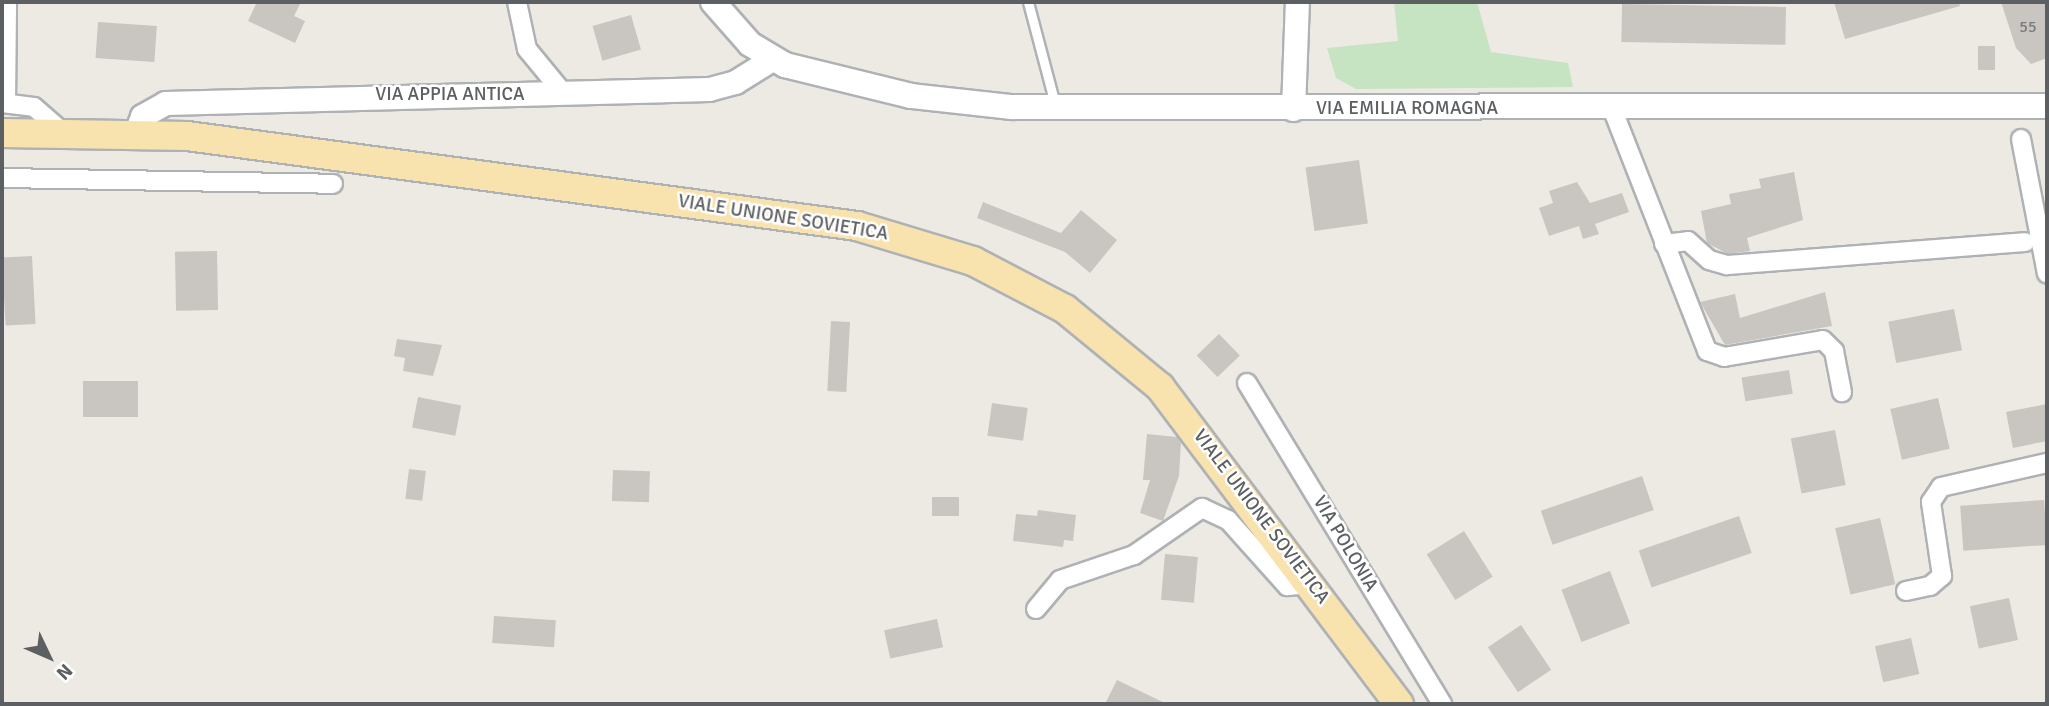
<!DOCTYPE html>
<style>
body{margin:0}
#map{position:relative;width:2049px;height:706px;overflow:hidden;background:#edeae4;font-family:Signika,sans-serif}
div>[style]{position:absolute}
.green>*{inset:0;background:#c6e3c2}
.building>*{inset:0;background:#c9c5c0;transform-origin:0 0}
.roads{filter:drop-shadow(2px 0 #afb2b5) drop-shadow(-2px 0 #afb2b5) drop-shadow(0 2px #afb2b5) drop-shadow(0 -2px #afb2b5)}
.service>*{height:9px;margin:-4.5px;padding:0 4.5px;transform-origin:4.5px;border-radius:4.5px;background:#fff}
.minor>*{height:18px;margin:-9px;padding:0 9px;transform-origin:9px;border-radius:9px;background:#fff}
.tertiary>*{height:23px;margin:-11.5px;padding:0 11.5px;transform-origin:11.5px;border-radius:11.5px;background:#fff}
.secondary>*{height:24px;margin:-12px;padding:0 12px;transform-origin:12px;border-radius:12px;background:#fff}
.primary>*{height:28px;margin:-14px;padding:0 14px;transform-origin:14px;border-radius:14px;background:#f8e2ad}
span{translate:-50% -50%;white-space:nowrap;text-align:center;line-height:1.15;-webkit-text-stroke:5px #fff;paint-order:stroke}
.number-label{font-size:16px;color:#77797a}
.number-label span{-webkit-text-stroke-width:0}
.street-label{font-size:19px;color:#5c6063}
.frame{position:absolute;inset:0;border:4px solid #5c6063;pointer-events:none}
.north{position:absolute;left:14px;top:622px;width:70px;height:70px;-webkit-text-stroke:5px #fff;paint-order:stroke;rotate:134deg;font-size:19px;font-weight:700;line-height:28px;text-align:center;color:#5c6063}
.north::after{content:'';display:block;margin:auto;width:24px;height:32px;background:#5c6063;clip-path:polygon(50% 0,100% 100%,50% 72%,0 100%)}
</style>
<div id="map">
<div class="green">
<div style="clip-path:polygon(1394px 2px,1477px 2px,1491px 52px,1568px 63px,1573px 87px,1356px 89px,1336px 78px,1327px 48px,1398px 41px)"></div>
</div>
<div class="building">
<div style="clip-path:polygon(257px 2px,301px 2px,294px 16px,305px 21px,295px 43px,248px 21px)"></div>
<div style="clip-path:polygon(1834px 2px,1959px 2px,1960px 6px,1845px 39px)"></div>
<div style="clip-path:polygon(2001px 2px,2047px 2px,2047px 58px,2031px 64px,2016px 48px)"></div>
<div style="left:1622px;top:4px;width:164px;height:38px;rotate:1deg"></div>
<div style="left:631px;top:15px;width:36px;height:40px;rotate:74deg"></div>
<div style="left:98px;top:22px;width:59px;height:36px;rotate:4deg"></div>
<div style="left:1978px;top:46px;width:17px;height:24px"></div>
<div style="left:1359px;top:160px;width:64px;height:54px;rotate:82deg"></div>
<div style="clip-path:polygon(1794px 172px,1803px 220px,1747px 238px,1750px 251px,1728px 254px,1707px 243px,1701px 211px,1731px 204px,1729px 194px,1761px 188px,1759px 179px)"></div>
<div style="clip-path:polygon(1577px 182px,1590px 203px,1622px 193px,1629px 212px,1595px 224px,1599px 234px,1583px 239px,1579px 226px,1549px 236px,1539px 208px,1553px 203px,1549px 191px)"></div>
<div style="clip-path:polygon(983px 202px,1061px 233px,1081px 210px,1117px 240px,1090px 273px,1065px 252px,977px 218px)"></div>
<div style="left:217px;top:251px;width:59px;height:42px;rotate:89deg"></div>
<div style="left:32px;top:256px;width:68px;height:30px;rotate:87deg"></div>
<div style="clip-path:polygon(1825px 292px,1832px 326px,1725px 345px,1700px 302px,1735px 294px,1740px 318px)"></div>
<div style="left:1954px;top:309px;width:42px;height:67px;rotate:79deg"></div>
<div style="left:831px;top:321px;width:19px;height:70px;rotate:3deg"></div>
<div style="left:1219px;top:334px;width:30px;height:31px;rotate:46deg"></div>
<div style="clip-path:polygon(397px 339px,442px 345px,433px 376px,403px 371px,405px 358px,394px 356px)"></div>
<div style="left:1789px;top:370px;width:24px;height:48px;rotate:81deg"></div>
<div style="left:83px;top:381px;width:55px;height:36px"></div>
<div style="left:418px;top:397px;width:44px;height:31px;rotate:11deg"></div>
<div style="left:1938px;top:398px;width:52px;height:49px;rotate:77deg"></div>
<div style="left:992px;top:403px;width:36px;height:33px;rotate:8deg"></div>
<div style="clip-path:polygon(2047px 404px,2047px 441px,2013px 448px,2006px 412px)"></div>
<div style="left:1835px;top:430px;width:56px;height:45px;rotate:79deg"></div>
<div style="clip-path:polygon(1147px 434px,1177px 437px,1181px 443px,1179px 476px,1163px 521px,1140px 513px,1150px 480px,1143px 480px)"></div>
<div style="left:409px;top:469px;width:17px;height:30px;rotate:7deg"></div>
<div style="left:613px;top:470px;width:37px;height:31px;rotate:2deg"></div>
<div style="left:1642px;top:476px;width:36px;height:107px;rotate:71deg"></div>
<div style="left:932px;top:497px;width:27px;height:19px"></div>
<div style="left:2044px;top:500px;width:45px;height:84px;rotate:86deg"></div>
<div style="clip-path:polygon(1038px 510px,1076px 515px,1073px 541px,1064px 540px,1063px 547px,1013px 541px,1016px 514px,1037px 516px)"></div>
<div style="left:1739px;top:516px;width:39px;height:106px;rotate:71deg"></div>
<div style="left:1880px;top:518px;width:68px;height:46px;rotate:77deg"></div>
<div style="left:1464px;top:531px;width:54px;height:44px;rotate:58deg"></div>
<div style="left:1165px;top:554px;width:33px;height:46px;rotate:5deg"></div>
<div style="left:1610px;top:571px;width:56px;height:52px;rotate:69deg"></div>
<div style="left:2009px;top:598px;width:43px;height:40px;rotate:78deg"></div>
<div style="left:494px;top:616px;width:62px;height:27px;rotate:4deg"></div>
<div style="left:937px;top:619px;width:29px;height:54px;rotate:78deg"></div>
<div style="left:1521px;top:625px;width:54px;height:40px;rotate:56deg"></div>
<div style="left:1911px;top:638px;width:37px;height:37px;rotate:77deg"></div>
<div style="clip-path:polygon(1117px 680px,1167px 704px,1105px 704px)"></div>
</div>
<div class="roads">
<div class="service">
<div style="left:1028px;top:2px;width:106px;rotate:75.2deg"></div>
</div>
<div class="minor">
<div style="left:517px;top:2px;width:48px;rotate:78deg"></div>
<div style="left:527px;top:49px;width:58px;rotate:50.6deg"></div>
<div style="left:2px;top:103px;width:32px;rotate:7deg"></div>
<div style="left:34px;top:107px;width:35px;rotate:41deg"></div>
<div style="left:6px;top:103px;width:101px;rotate:-89.4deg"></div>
<div style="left:1612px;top:108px;width:261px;rotate:68.6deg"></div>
<div style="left:1707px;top:351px;width:18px;rotate:19deg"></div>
<div style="left:1724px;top:357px;width:100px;rotate:-9.7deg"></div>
<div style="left:1823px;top:340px;width:16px;rotate:45deg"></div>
<div style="left:1834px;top:351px;width:42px;rotate:79deg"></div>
<div style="left:2021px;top:139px;width:137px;rotate:79.1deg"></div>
<div style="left:2px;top:178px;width:331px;rotate:1deg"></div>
<div style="left:1664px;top:244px;width:24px;rotate:-7deg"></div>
<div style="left:1688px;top:241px;width:28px;rotate:42deg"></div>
<div style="left:1709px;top:260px;width:19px;rotate:16deg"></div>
<div style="left:1727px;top:265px;width:299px;rotate:-4.4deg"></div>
<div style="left:1247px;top:383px;width:376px;rotate:58.7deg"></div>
<div style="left:1906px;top:591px;width:25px;rotate:-12deg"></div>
<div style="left:1930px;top:586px;width:16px;rotate:-40deg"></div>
<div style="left:1942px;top:576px;width:75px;rotate:-98.5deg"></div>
<div style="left:1931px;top:502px;width:18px;rotate:-56deg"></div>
<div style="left:1941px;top:487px;width:109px;rotate:-12.8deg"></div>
<div style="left:1036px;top:609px;width:38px;rotate:-50deg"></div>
<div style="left:1060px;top:580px;width:78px;rotate:-18.7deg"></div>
<div style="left:1134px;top:555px;width:83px;rotate:-34.7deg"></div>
<div style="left:1202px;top:508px;width:29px;rotate:25deg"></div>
<div style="left:1228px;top:520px;width:89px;rotate:48.2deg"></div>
<div style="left:1287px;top:586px;width:23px;rotate:-5deg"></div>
</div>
<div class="tertiary">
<div style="left:1293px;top:109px;width:107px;rotate:-87.9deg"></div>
<div style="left:136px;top:132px;width:17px;rotate:-69deg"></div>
<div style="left:142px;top:116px;width:26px;rotate:-29deg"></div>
<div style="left:165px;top:103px;width:544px;rotate:-1.47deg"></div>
<div style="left:709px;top:89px;width:27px;rotate:-15deg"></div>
<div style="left:735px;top:82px;width:44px;rotate:-31.9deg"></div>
</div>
<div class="secondary">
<div style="left:713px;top:2px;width:56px;rotate:48.6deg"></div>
<div style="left:750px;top:44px;width:41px;rotate:31deg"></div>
<div style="left:785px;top:65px;width:130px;rotate:13.8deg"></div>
<div style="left:911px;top:96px;width:101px;rotate:6.3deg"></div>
<div style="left:1011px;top:107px;width:1036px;rotate:-0.06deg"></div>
</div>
<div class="primary">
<div style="left:2px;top:133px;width:185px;rotate:0.9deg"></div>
<div style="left:187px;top:136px;width:676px;rotate:7.65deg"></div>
<div style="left:857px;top:226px;width:121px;rotate:16.8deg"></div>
<div style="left:973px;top:261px;width:104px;rotate:27.6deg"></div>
<div style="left:1065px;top:309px;width:123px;rotate:39.4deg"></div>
<div style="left:1160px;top:387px;width:397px;rotate:53deg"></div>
</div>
</div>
<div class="number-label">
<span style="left:2028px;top:27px">55</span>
</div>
<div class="street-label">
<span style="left:450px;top:95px">VIA APPIA ANTICA</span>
<span style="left:1407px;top:109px">VIA EMILIA ROMAGNA</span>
<span style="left:783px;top:218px;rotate:9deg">VIALE UNIONE SOVIETICA</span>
<span style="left:1261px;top:517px;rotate:53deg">VIALE UNIONE SOVIETICA</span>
<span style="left:1345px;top:544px;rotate:59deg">VIA POLONIA</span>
</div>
<div class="frame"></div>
<div class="north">N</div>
</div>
